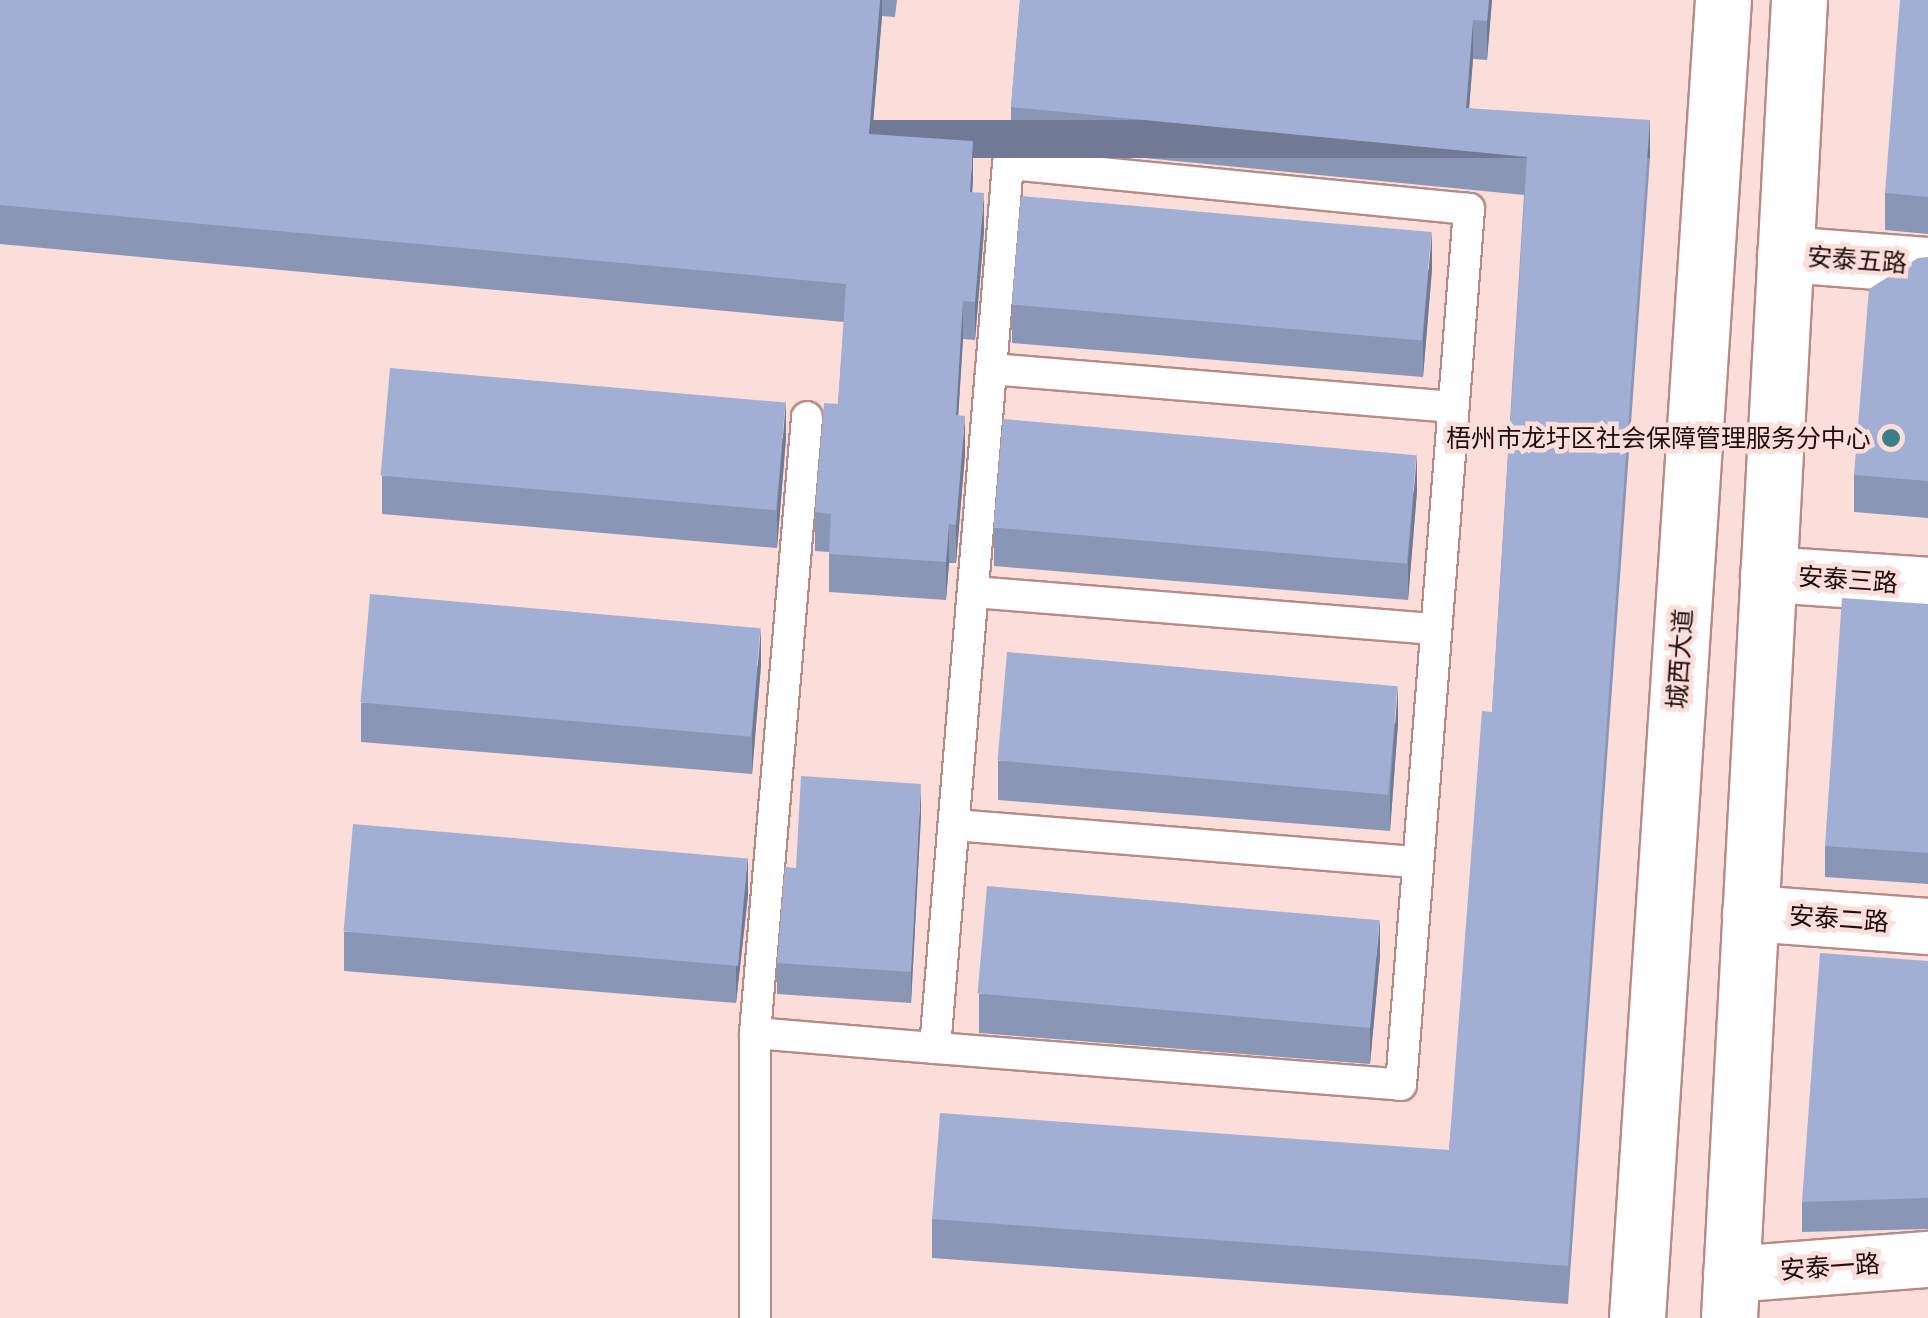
<!DOCTYPE html>
<meta charset="utf-8">
<style>
body{margin:0}
#map{position:relative;width:1928px;height:1318px;overflow:hidden;background:#fbded9;font-family:"IBM Plex Sans","Noto Sans SC",sans-serif}
div>[style]{position:absolute}
.roads{filter:drop-shadow(2px 0 #b78b84) drop-shadow(-2px 0 #b78b84) drop-shadow(0 2px #b78b84) drop-shadow(0 -2px #b78b84)}
.lane>*{height:30px;margin:-15px;padding:0 15px;transform-origin:15px;border-radius:15px;background:#fff}
.street>*{height:55px;margin:-27.5px;padding:0 27.5px;transform-origin:27.5px;border-radius:27.5px;background:#fff}
.secondary>*{height:55px;margin:-27.5px;padding:0 27.5px;transform-origin:27.5px;border-radius:27.5px;background:#fff}
.wall>*{inset:0;background:#8a96b6}
.shaded-wall>*{inset:0;background:#717a94;transform-origin:0 0}
.building>*{inset:0;background:#a1afd4;transform-origin:0 0}
.dots>*{width:28px;height:28px;translate:-50% -50%;box-sizing:border-box;border:5px solid #fbded9;border-radius:50%}
span{translate:-50% -50%;white-space:nowrap;text-align:center;line-height:1.15;-webkit-text-stroke:9px #fbded9;paint-order:stroke}
.street-label{font-size:25px;color:#1d0d0b}
.poi-label{font-size:25px;color:#1d0d0b}
.right{translate:-100% -50%;text-align:right}
</style>
<div id="map">
<div class="roads">
<div class="lane">
<div style="left:991px;top:369px;width:464px;rotate:4.7deg"></div>
<div style="left:973px;top:592px;width:464px;rotate:4.6deg"></div>
<div style="left:954px;top:825px;width:465px;rotate:4.6deg"></div>
<div style="left:755px;top:1033px;width:181px;rotate:4.8deg"></div>
<div style="left:935px;top:1048px;width:467px;rotate:4.5deg"></div>
<div style="left:1401px;top:1085px;width:879px;rotate:-85.56deg"></div>
<div style="left:1469px;top:209px;width:463px;rotate:-174.4deg"></div>
<div style="left:1008px;top:164px;width:887px;rotate:94.72deg"></div>
<div style="left:755px;top:1318px;width:285px;rotate:-90deg"></div>
<div style="left:755px;top:1033px;width:618px;rotate:-85.17deg"></div>
</div>
<div class="street">
<div style="left:1785px;top:254px;width:143px;rotate:4.4deg"></div>
<div style="left:1768px;top:574px;width:160px;rotate:3.9deg"></div>
<div style="left:1750px;top:913px;width:178px;rotate:4.2deg"></div>
<div style="left:1731px;top:1274px;width:198px;rotate:-4.4deg"></div>
</div>
<div class="secondary">
<div style="left:1637px;top:1318px;width:1321px;rotate:-86.27deg"></div>
<div style="left:1729px;top:1318px;width:1320px;rotate:-86.96deg"></div>
</div>
</div>
<div class="wall">
<div style="clip-path:polygon(0 0,897px 0,895px 17px,882px 16px,872px 134px,973px 179px,972px 192px,984px 231px,975px 340px,963px 339px,958px 415px,965px 454px,956px 563px,949px 563px,946px 600px,829px 592px,829px 552px,815px 551px,815px 512px,838px 404px,844px 322px,0 244px)"></div>
<div style="clip-path:polygon(1020px 0,1492px 0,1487px 60px,1473px 59px,1469px 108px,1650px 158px,1568px 1304px,932px 1258px,932px 1219px,1449px 1150px,1492px 712px,1524px 195px,1011px 145px,1011px 107px)"></div>
<div style="clip-path:polygon(1928px 0,1928px 234px,1885px 230px,1885px 193px)"></div>
<div style="clip-path:polygon(1928px 257px,1928px 518px,1854px 512px,1854px 475px)"></div>
<div style="clip-path:polygon(1432px 269px,1423px 377px,1012px 343px,1012px 305px)"></div>
<div style="clip-path:polygon(786px 438px,777px 548px,382px 514px,382px 476px)"></div>
<div style="clip-path:polygon(1417px 491px,1408px 600px,994px 566px,994px 528px)"></div>
<div style="clip-path:polygon(1928px 604px,1928px 884px,1825px 877px,1825px 846px)"></div>
<div style="clip-path:polygon(761px 665px,752px 774px,361px 742px,361px 703px)"></div>
<div style="clip-path:polygon(1398px 723px,1390px 831px,998px 800px,998px 761px)"></div>
<div style="clip-path:polygon(921px 815px,911px 1003px,777px 994px,777px 963px)"></div>
<div style="clip-path:polygon(748px 895px,736px 1003px,344px 971px,344px 932px)"></div>
<div style="clip-path:polygon(1380px 956px,1370px 1064px,979px 1033px,979px 994px)"></div>
<div style="clip-path:polygon(1928px 961px,1928px 1229px,1802px 1232px,1802px 1202px)"></div>
</div>
<div class="shaded-wall">
<div style="clip-path:polygon(880px 0,882px 0,882px 16px,869px 172px,869px 134px)"></div>
<div style="clip-path:polygon(1489px 0,1492px 0,1487px 60px,1487px 21px)"></div>
<div style="clip-path:polygon(1473px 20px,1473px 59px,1466px 146px,1466px 108px)"></div>
<div style="left:1650px;top:120px;width:38px;height:1149px;rotate:90deg"></div>
<div style="clip-path:polygon(973px 141px,973px 179px,970px 230px,970px 192px)"></div>
<div style="clip-path:polygon(984px 193px,984px 231px,975px 340px,975px 302px)"></div>
<div style="clip-path:polygon(1432px 230px,1432px 269px,1423px 377px,1423px 338px)"></div>
<div style="clip-path:polygon(963px 301px,963px 339px,956px 453px,956px 415px)"></div>
<div style="clip-path:polygon(786px 400px,786px 438px,777px 548px,777px 509px)"></div>
<div style="clip-path:polygon(965px 416px,965px 454px,956px 563px,956px 525px)"></div>
<div style="clip-path:polygon(1417px 453px,1417px 491px,1408px 600px,1408px 562px)"></div>
<div style="clip-path:polygon(949px 524px,949px 563px,946px 600px,946px 562px)"></div>
<div style="clip-path:polygon(761px 627px,761px 665px,752px 774px,752px 735px)"></div>
<div style="clip-path:polygon(1398px 685px,1398px 723px,1390px 831px,1390px 793px)"></div>
<div style="clip-path:polygon(921px 784px,921px 815px,911px 1003px,911px 972px)"></div>
<div style="clip-path:polygon(748px 856px,748px 895px,736px 1003px,736px 965px)"></div>
<div style="clip-path:polygon(1380px 918px,1380px 956px,1370px 1064px,1370px 1025px)"></div>
</div>
<div class="building">
<div style="clip-path:polygon(0 0,880px 0,869px 134px,973px 141px,970px 192px,984px 193px,975px 302px,963px 301px,956px 415px,965px 416px,956px 525px,949px 524px,946px 562px,829px 554px,831px 514px,815px 512px,824px 403px,838px 404px,846px 284px,0 205px)"></div>
<div style="clip-path:polygon(1020px 0,1489px 0,1487px 21px,1473px 20px,1466px 108px,1650px 120px,1568px 1266px,932px 1219px,940px 1113px,1449px 1150px,1482px 711px,1492px 712px,1527px 157px,1011px 107px)"></div>
<div style="clip-path:polygon(1900px 0,1928px 0,1928px 197px,1885px 193px)"></div>
<div style="left:1021px;top:196px;width:412px;height:109px;rotate:5deg"></div>
<div style="clip-path:polygon(1928px 257px,1928px 481px,1854px 475px,1869px 289px,1918px 258px)"></div>
<div style="left:390px;top:368px;width:397px;height:108px;rotate:5deg"></div>
<div style="left:1003px;top:419px;width:415px;height:109px;rotate:5deg"></div>
<div style="left:370px;top:594px;width:392px;height:109px;rotate:5deg"></div>
<div style="clip-path:polygon(1842px 598px,1928px 604px,1928px 853px,1825px 846px)"></div>
<div style="left:1007px;top:652px;width:392px;height:109px;rotate:5deg"></div>
<div style="clip-path:polygon(801px 776px,921px 784px,911px 972px,777px 963px,785px 867px,796px 868px)"></div>
<div style="left:353px;top:824px;width:396px;height:108px;rotate:5deg"></div>
<div style="left:987px;top:886px;width:394px;height:108px;rotate:5deg"></div>
<div style="clip-path:polygon(1820px 953px,1928px 961px,1928px 1198px,1802px 1202px)"></div>
</div>
<div class="dots">
<div style="left:1891px;top:438px;background:#39808a"></div>
</div>
<div class="street-label">
<span style="left:1857px;top:260px;rotate:4deg">安泰五路</span>
<span style="left:1848px;top:580px;rotate:4deg">安泰三路</span>
<span style="left:1680px;top:659px;rotate:-86deg">城西大道</span>
<span style="left:1839px;top:919px;rotate:4deg">安泰二路</span>
<span style="left:1830px;top:1267px;rotate:-4deg">安泰一路</span>
</div>
<div class="poi-label">
<span class="right" style="left:1871px;top:438px">梧州市龙圩区社会保障管理服务分中心</span>
</div>
</div>
